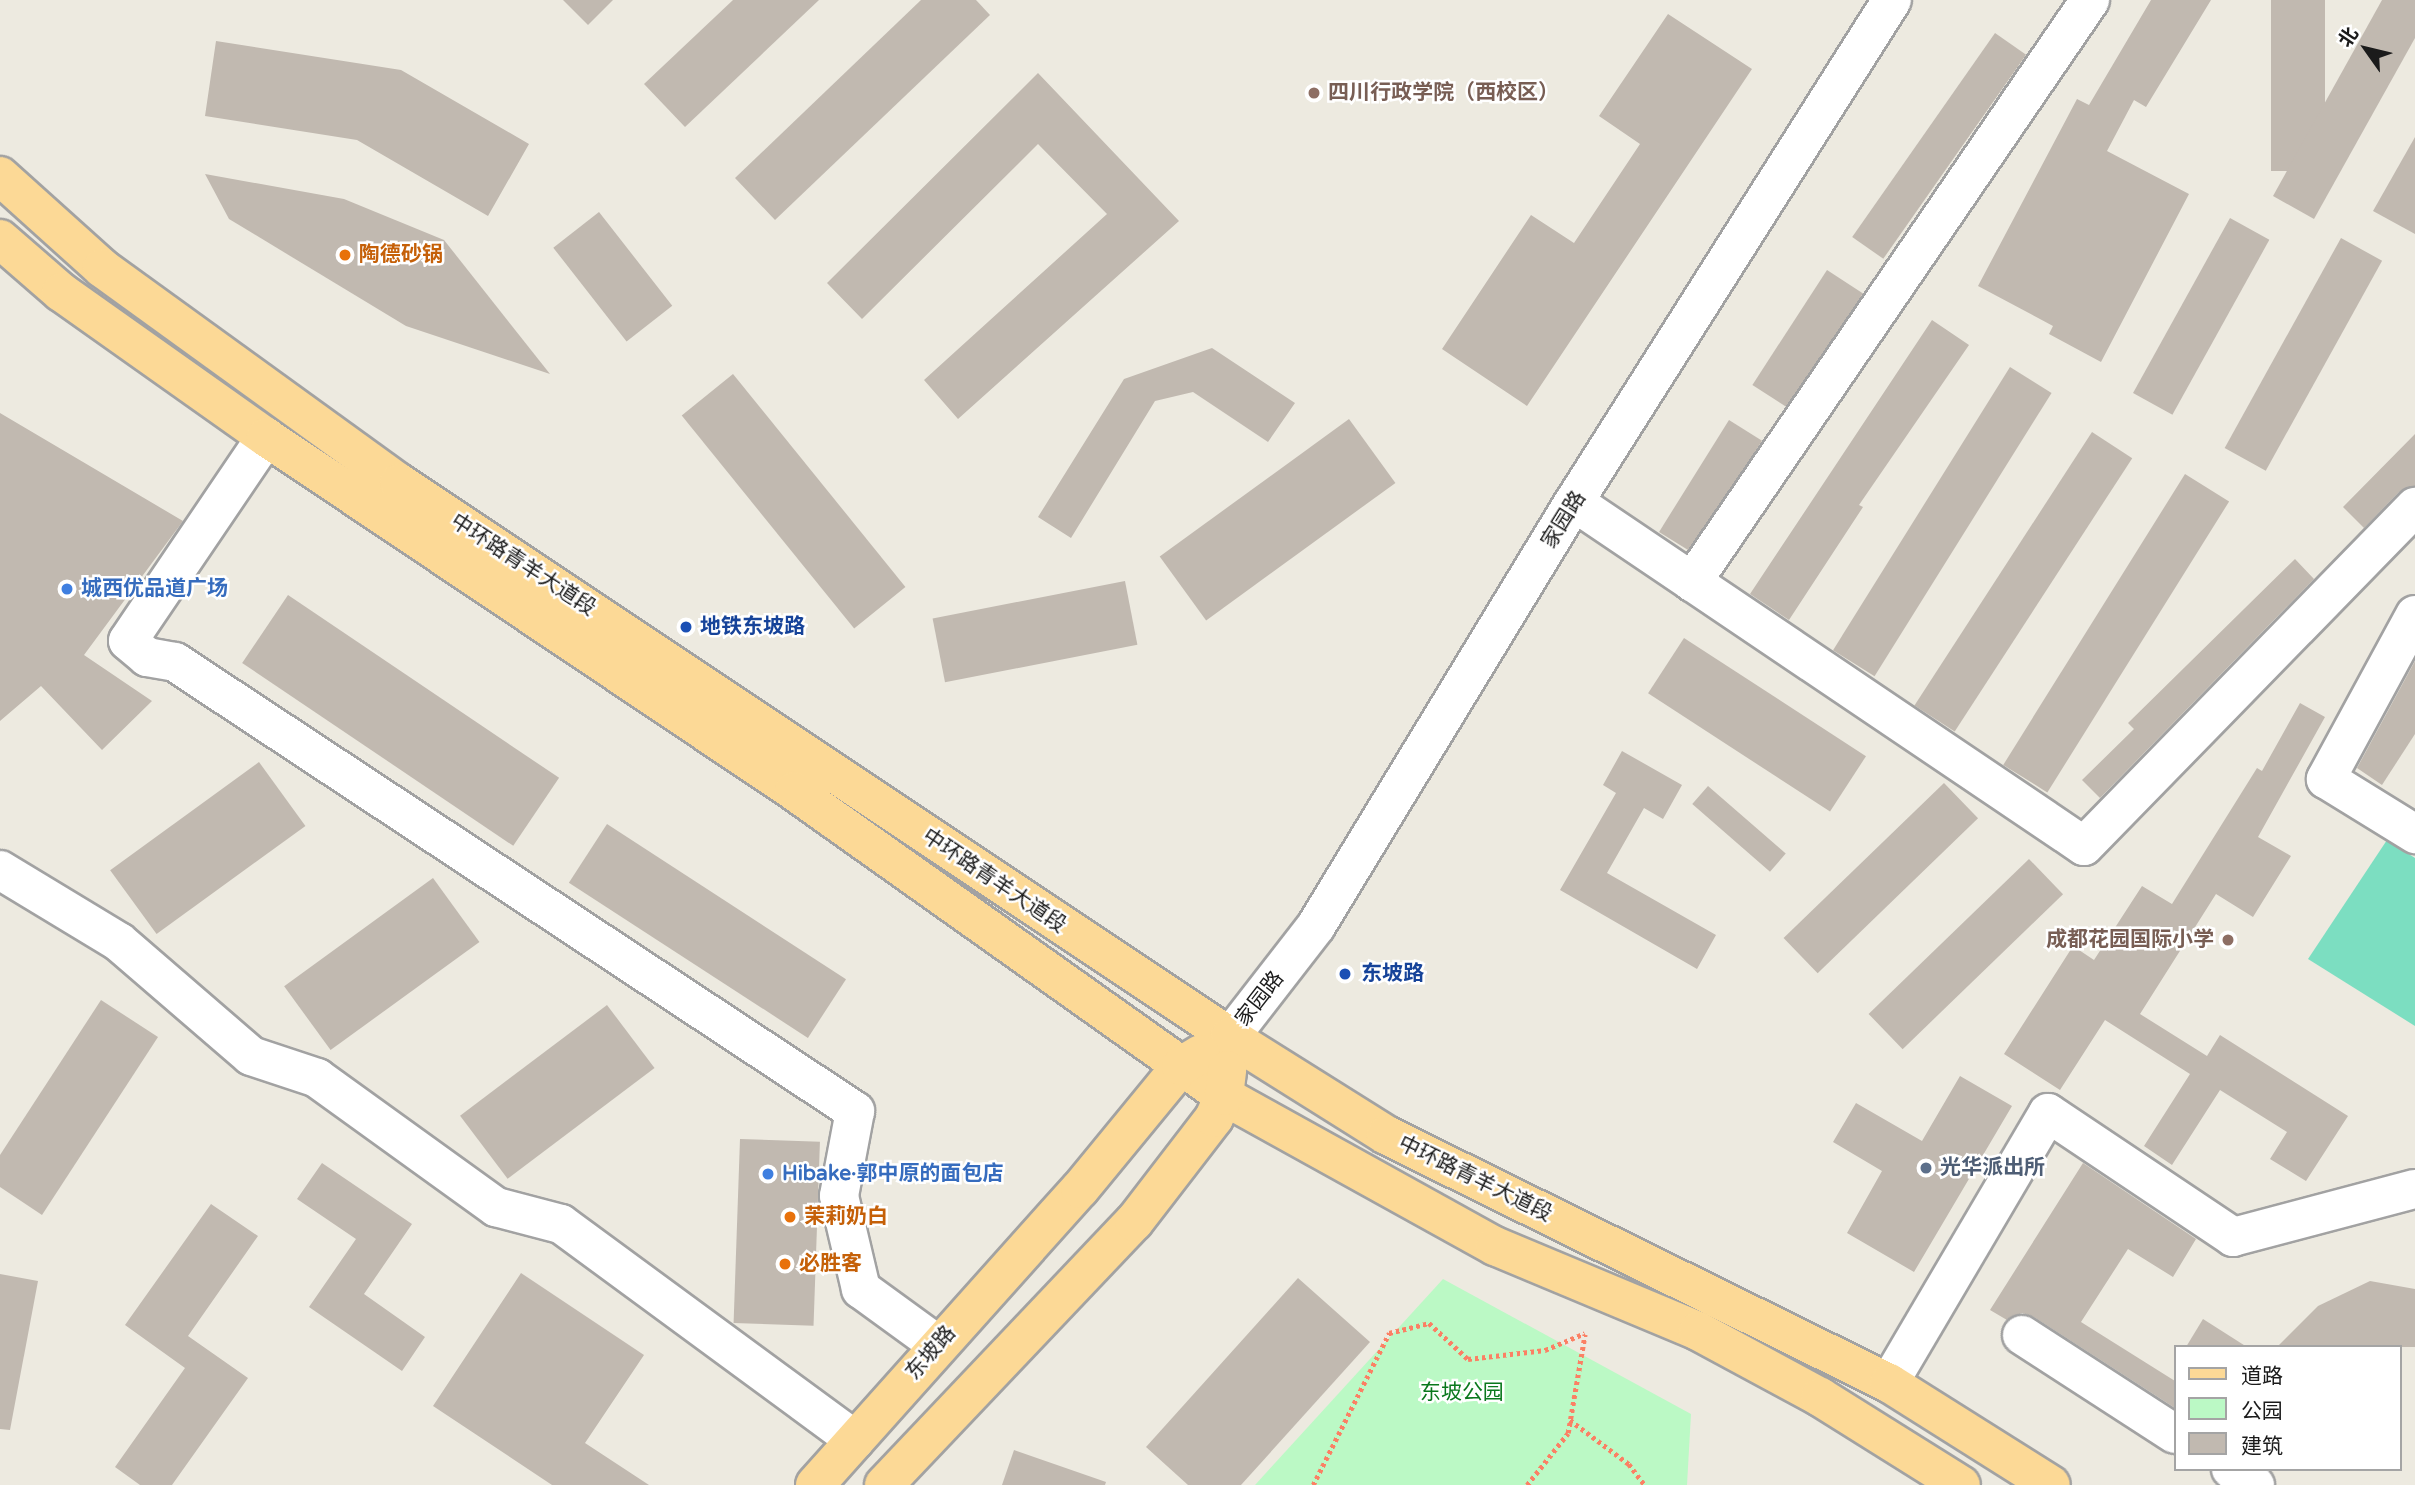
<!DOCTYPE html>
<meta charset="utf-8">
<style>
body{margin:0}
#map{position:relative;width:2415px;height:1485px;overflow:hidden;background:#edeae0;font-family:"Varela Round","Noto Sans SC",sans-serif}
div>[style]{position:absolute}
.park>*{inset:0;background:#bbf9c5}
.pitch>*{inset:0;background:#7cdec1}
.building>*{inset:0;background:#c1b9b0;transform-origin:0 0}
.path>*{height:4.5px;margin-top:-2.25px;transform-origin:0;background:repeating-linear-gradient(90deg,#fb8064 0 3.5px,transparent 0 7px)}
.roads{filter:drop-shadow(2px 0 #a2a2a2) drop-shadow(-2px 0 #a2a2a2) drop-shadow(0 2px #a2a2a2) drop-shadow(0 -2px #a2a2a2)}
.minor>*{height:38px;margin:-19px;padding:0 19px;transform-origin:19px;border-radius:19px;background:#fff}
.major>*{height:38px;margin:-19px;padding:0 19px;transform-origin:19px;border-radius:19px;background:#fcd996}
.dots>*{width:19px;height:19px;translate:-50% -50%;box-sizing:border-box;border:4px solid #fff;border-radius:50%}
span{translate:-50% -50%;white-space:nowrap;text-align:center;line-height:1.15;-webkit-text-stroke:5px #fff;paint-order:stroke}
.education-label{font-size:21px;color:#785e54;font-weight:700}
.left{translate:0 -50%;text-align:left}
.right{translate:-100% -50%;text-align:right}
.food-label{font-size:21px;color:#c56008;font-weight:700}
.street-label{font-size:21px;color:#1b1b1b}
.shop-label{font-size:21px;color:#366cbe;font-weight:700}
.transit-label{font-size:21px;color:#164399;font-weight:700}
.service-label{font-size:21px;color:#4e5e75;font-weight:700}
.park-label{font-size:21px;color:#0a781d}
.legend{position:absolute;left:2174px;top:1345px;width:228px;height:126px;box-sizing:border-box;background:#fff;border:2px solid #a4a4a4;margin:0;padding:9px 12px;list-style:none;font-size:21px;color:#1b1b1b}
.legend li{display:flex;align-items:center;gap:14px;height:35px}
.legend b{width:35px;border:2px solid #a4a4a4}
.north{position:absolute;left:2331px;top:14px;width:70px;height:70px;-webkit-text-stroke:5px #fff;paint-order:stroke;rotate:304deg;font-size:19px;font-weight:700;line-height:28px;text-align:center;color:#1b1b1b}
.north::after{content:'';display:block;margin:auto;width:24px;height:32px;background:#1b1b1b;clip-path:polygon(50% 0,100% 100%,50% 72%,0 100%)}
</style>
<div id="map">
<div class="park">
<div style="clip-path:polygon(1443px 1279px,1691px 1414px,1687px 1485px,1255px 1485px)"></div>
</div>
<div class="pitch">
<div style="clip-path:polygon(2387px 840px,2415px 858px,2415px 1026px,2308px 959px)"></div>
</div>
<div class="building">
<div style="clip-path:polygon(563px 0,613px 0,588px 25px)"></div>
<div style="clip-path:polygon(733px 0,819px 0,685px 127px,644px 84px)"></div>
<div style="clip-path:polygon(921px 0,976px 0,990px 15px,775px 220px,735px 178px)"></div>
<div style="clip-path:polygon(2151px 0,2211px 0,2146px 107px,2134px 100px,2107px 151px,2189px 194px,2101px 362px,2049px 334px,2053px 326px,1978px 286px,2077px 99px,2089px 105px)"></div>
<div style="left:2271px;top:0;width:54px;height:171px"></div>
<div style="clip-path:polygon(2382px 0,2415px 0,2415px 38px,2314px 219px,2273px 196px)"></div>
<div style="clip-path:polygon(1668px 14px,1752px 69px,1527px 406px,1442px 349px,1531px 215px,1574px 243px,1640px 144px,1599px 116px)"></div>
<div style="left:1995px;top:33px;width:38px;height:249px;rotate:35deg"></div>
<div style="clip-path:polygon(216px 41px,401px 70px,529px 144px,488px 216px,357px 140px,205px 116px)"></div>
<div style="clip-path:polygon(1038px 73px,1179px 221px,958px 419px,924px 380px,1107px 214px,1038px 144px,862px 319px,827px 283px)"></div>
<div style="clip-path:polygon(2415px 137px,2415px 234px,2373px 211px)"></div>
<div style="clip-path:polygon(205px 174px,344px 199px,444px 240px,550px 374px,406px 326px,229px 219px)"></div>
<div style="left:599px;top:212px;width:119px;height:58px;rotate:52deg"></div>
<div style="left:2230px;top:218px;width:45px;height:200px;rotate:29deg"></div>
<div style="left:2341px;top:238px;width:47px;height:240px;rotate:29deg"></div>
<div style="left:1827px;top:270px;width:43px;height:137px;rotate:33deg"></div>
<div style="clip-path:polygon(1932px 320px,1969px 345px,1859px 505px,1863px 507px,1789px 620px,1750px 594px)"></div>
<div style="clip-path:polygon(1212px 348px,1295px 403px,1268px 442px,1193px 392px,1155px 401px,1071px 538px,1038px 517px,1124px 379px)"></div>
<div style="left:2010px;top:367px;width:49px;height:334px;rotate:32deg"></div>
<div style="left:733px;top:374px;width:274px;height:66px;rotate:51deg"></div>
<div style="clip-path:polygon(0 413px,183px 521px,84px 655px,152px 701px,102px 750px,41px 686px,0 721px)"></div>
<div style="left:1349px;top:419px;width:79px;height:234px;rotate:54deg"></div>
<div style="left:1729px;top:420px;width:39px;height:132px;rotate:32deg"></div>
<div style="left:2092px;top:432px;width:48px;height:326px;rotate:33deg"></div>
<div style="clip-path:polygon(2415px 434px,2415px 486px,2399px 492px,2364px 528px,2343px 507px)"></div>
<div style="left:2185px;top:474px;width:52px;height:343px;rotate:32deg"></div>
<div style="clip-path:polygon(2295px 559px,2314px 579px,2100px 798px,2082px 780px,2134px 729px,2128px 723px)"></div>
<div style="left:1125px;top:581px;width:65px;height:196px;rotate:79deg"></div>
<div style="left:288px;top:595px;width:327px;height:82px;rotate:34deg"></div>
<div style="left:1684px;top:638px;width:217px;height:66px;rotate:33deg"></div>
<div style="clip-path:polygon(2415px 661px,2415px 734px,2382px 785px,2357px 768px)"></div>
<div style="clip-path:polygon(2300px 703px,2325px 717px,2258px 837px,2291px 856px,2253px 917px,2216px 894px,2140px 1014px,2207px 1056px,2220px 1035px,2348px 1116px,2306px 1181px,2270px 1159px,2287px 1132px,2220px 1090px,2172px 1165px,2144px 1146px,2190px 1074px,2105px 1020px,2060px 1090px,2004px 1054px,2073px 946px,2094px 960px,2142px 886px,2172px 904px,2257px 768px,2262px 771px)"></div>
<div style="clip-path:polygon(1622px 751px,1682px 785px,1663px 819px,1644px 808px,1607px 873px,1716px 935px,1697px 969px,1560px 890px,1616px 793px,1603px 785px)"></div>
<div style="left:259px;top:762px;width:79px;height:184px;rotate:54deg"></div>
<div style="left:1944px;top:783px;width:49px;height:223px;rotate:46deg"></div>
<div style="left:1708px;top:786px;width:103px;height:24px;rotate:41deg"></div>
<div style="left:607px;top:824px;width:285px;height:70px;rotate:33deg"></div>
<div style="left:2029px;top:859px;width:49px;height:223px;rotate:46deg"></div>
<div style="left:433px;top:878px;width:79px;height:184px;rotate:54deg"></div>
<div style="clip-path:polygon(101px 1000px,158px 1037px,42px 1215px,0 1187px,0 1155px)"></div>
<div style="left:607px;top:1005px;width:79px;height:184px;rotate:53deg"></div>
<div style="clip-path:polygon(1960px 1076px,2012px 1106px,1914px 1272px,1847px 1233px,1882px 1171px,1833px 1142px,1856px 1103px,1922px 1141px)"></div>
<div style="left:740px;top:1139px;width:80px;height:184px;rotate:2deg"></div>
<div style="clip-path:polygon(322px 1163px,412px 1224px,364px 1294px,425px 1337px,402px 1371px,309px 1307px,356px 1239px,297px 1199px)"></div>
<div style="clip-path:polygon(2083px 1163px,2196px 1239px,2173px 1277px,2128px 1249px,2081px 1322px,2175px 1381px,2175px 1408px,2034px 1317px,2022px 1313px,2007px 1320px,1990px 1310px)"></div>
<div style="clip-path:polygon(211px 1204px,258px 1236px,188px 1336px,248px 1378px,172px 1485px,140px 1485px,115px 1467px,185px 1368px,125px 1325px)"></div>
<div style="clip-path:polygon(521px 1273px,644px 1355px,585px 1443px,649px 1485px,552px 1485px,433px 1406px)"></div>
<div style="clip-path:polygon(0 1274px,38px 1281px,10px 1430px,0 1429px)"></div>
<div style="clip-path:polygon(1298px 1278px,1370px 1342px,1241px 1485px,1188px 1485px,1146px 1447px)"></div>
<div style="clip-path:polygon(2370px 1281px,2415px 1289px,2415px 1347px,2277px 1347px,2318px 1306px)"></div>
<div style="clip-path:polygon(2203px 1319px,2247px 1347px,2186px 1347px)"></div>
<div style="clip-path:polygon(1014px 1450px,1106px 1482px,1105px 1485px,1002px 1485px)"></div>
</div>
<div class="path">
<div style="left:1570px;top:1420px;width:74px;rotate:36.7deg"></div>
<div style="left:1629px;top:1464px;width:26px;rotate:53deg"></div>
<div style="left:1313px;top:1485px;width:170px;rotate:-63.4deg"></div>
<div style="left:1389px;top:1333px;width:41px;rotate:-14deg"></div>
<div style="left:1429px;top:1323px;width:53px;rotate:42.7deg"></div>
<div style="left:1468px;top:1359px;width:78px;rotate:-6.7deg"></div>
<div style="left:1545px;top:1350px;width:43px;rotate:-23deg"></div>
<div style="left:1527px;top:1485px;width:66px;rotate:-51.7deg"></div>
<div style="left:1568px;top:1433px;width:100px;rotate:-80.3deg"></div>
</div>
<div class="roads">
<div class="minor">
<div style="left:266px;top:437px;width:246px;rotate:124.1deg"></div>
<div style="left:128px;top:641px;width:25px;rotate:40deg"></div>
<div style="left:147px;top:657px;width:28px;rotate:10deg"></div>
<div style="left:175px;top:662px;width:815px;rotate:33.44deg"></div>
<div style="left:855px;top:1111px;width:86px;rotate:100.7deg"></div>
<div style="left:839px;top:1196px;width:96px;rotate:76.7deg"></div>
<div style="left:861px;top:1289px;width:95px;rotate:36deg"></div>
<div style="left:1574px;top:502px;width:615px;rotate:34deg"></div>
<div style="left:2084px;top:846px;width:474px;rotate:-45.7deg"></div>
<div style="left:1692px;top:582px;width:705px;rotate:-55.63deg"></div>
<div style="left:2415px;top:615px;width:187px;rotate:118.5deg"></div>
<div style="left:2326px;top:779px;width:105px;rotate:31.7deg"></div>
<div style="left:0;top:870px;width:139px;rotate:31.2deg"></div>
<div style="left:119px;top:942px;width:174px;rotate:40.8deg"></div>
<div style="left:251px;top:1056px;width:70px;rotate:18.4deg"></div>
<div style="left:317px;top:1078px;width:221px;rotate:35.8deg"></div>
<div style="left:496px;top:1207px;width:67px;rotate:14.7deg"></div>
<div style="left:561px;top:1224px;width:365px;rotate:36.3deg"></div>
<div style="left:1230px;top:1037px;width:140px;rotate:-52.2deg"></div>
<div style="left:1316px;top:926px;width:496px;rotate:-58.7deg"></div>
<div style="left:1574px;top:502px;width:594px;rotate:-57.65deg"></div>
<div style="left:2022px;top:1335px;width:182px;rotate:32.9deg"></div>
<div style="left:1889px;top:1383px;width:313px;rotate:-59.5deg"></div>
<div style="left:2048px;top:1113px;width:223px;rotate:33.8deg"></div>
<div style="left:2233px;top:1237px;width:188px;rotate:-14.8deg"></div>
<div style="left:2231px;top:1469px;width:29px;rotate:34deg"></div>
</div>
<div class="major">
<div style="left:0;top:176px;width:137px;rotate:42deg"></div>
<div style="left:102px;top:268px;width:367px;rotate:35.9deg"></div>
<div style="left:399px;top:483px;width:999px;rotate:33.69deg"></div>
<div style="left:1230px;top:1037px;width:184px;rotate:32.1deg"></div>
<div style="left:1386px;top:1135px;width:561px;rotate:26.25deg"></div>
<div style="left:1889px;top:1383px;width:191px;rotate:32.2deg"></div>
<div style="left:0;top:239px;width:81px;rotate:41deg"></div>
<div style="left:61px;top:292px;width:251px;rotate:35.3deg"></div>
<div style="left:266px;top:437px;width:636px;rotate:33.84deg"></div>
<div style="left:794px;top:791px;width:527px;rotate:35.35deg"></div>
<div style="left:1224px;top:1096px;width:310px;rotate:29deg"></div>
<div style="left:1495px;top:1246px;width:220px;rotate:22.7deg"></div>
<div style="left:1698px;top:1331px;width:139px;rotate:28.4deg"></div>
<div style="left:1820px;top:1397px;width:166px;rotate:32deg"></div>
<div style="left:815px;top:1485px;width:397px;rotate:-48.2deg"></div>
<div style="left:1080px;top:1189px;width:159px;rotate:-50.6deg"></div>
<div style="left:1181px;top:1066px;width:23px;rotate:-31deg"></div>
<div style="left:884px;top:1485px;width:363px;rotate:-46.5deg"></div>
<div style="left:1134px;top:1222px;width:131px;rotate:-52.4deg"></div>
<div style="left:1214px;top:1118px;width:24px;rotate:-66deg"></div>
<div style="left:1224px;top:1096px;width:26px;rotate:-83deg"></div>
</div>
</div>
<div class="dots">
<div style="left:1314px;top:93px;background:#8d6e63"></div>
<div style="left:345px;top:255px;background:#e8710a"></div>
<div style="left:67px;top:589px;background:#3f7fe0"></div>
<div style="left:686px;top:627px;background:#1a4fb4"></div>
<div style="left:2228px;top:940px;background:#8d6e63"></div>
<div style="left:1345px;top:974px;background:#1a4fb4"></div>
<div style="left:1926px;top:1168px;background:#5c6f8a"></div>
<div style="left:768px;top:1174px;background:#3f7fe0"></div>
<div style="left:790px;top:1217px;background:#e8710a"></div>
<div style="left:785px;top:1264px;background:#e8710a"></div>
</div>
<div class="education-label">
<span class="left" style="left:1328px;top:93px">四川行政学院（西校区）</span>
<span class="right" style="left:2214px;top:940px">成都花园国际小学</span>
</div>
<div class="food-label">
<span class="left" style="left:359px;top:255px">陶德砂锅</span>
<span class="left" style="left:804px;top:1217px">茉莉奶白</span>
<span class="left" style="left:799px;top:1264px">必胜客</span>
</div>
<div class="street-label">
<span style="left:1564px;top:520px;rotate:-58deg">家园路</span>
<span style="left:523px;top:565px;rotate:33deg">中环路青羊大道段</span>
<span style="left:994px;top:881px;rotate:34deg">中环路青羊大道段</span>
<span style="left:1260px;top:999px;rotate:-52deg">家园路</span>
<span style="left:1475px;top:1179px;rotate:26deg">中环路青羊大道段</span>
<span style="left:931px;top:1353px;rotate:-49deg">东坡路</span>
</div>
<div class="shop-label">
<span class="left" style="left:81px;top:589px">城西优品道广场</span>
<span class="left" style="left:782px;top:1174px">Hibake·郭中原的面包店</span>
</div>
<div class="transit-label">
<span class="left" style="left:700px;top:627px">地铁东坡路</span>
<span class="left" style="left:1361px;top:974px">东坡路</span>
</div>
<div class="service-label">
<span class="left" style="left:1940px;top:1168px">光华派出所</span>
</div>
<div class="park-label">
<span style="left:1462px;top:1393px">东坡公园</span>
</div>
<ul class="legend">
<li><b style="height:9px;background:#fcd996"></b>道路</li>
<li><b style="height:19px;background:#bbf9c5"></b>公园</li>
<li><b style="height:19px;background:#c1b9b0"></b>建筑</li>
</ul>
<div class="north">北</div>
</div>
